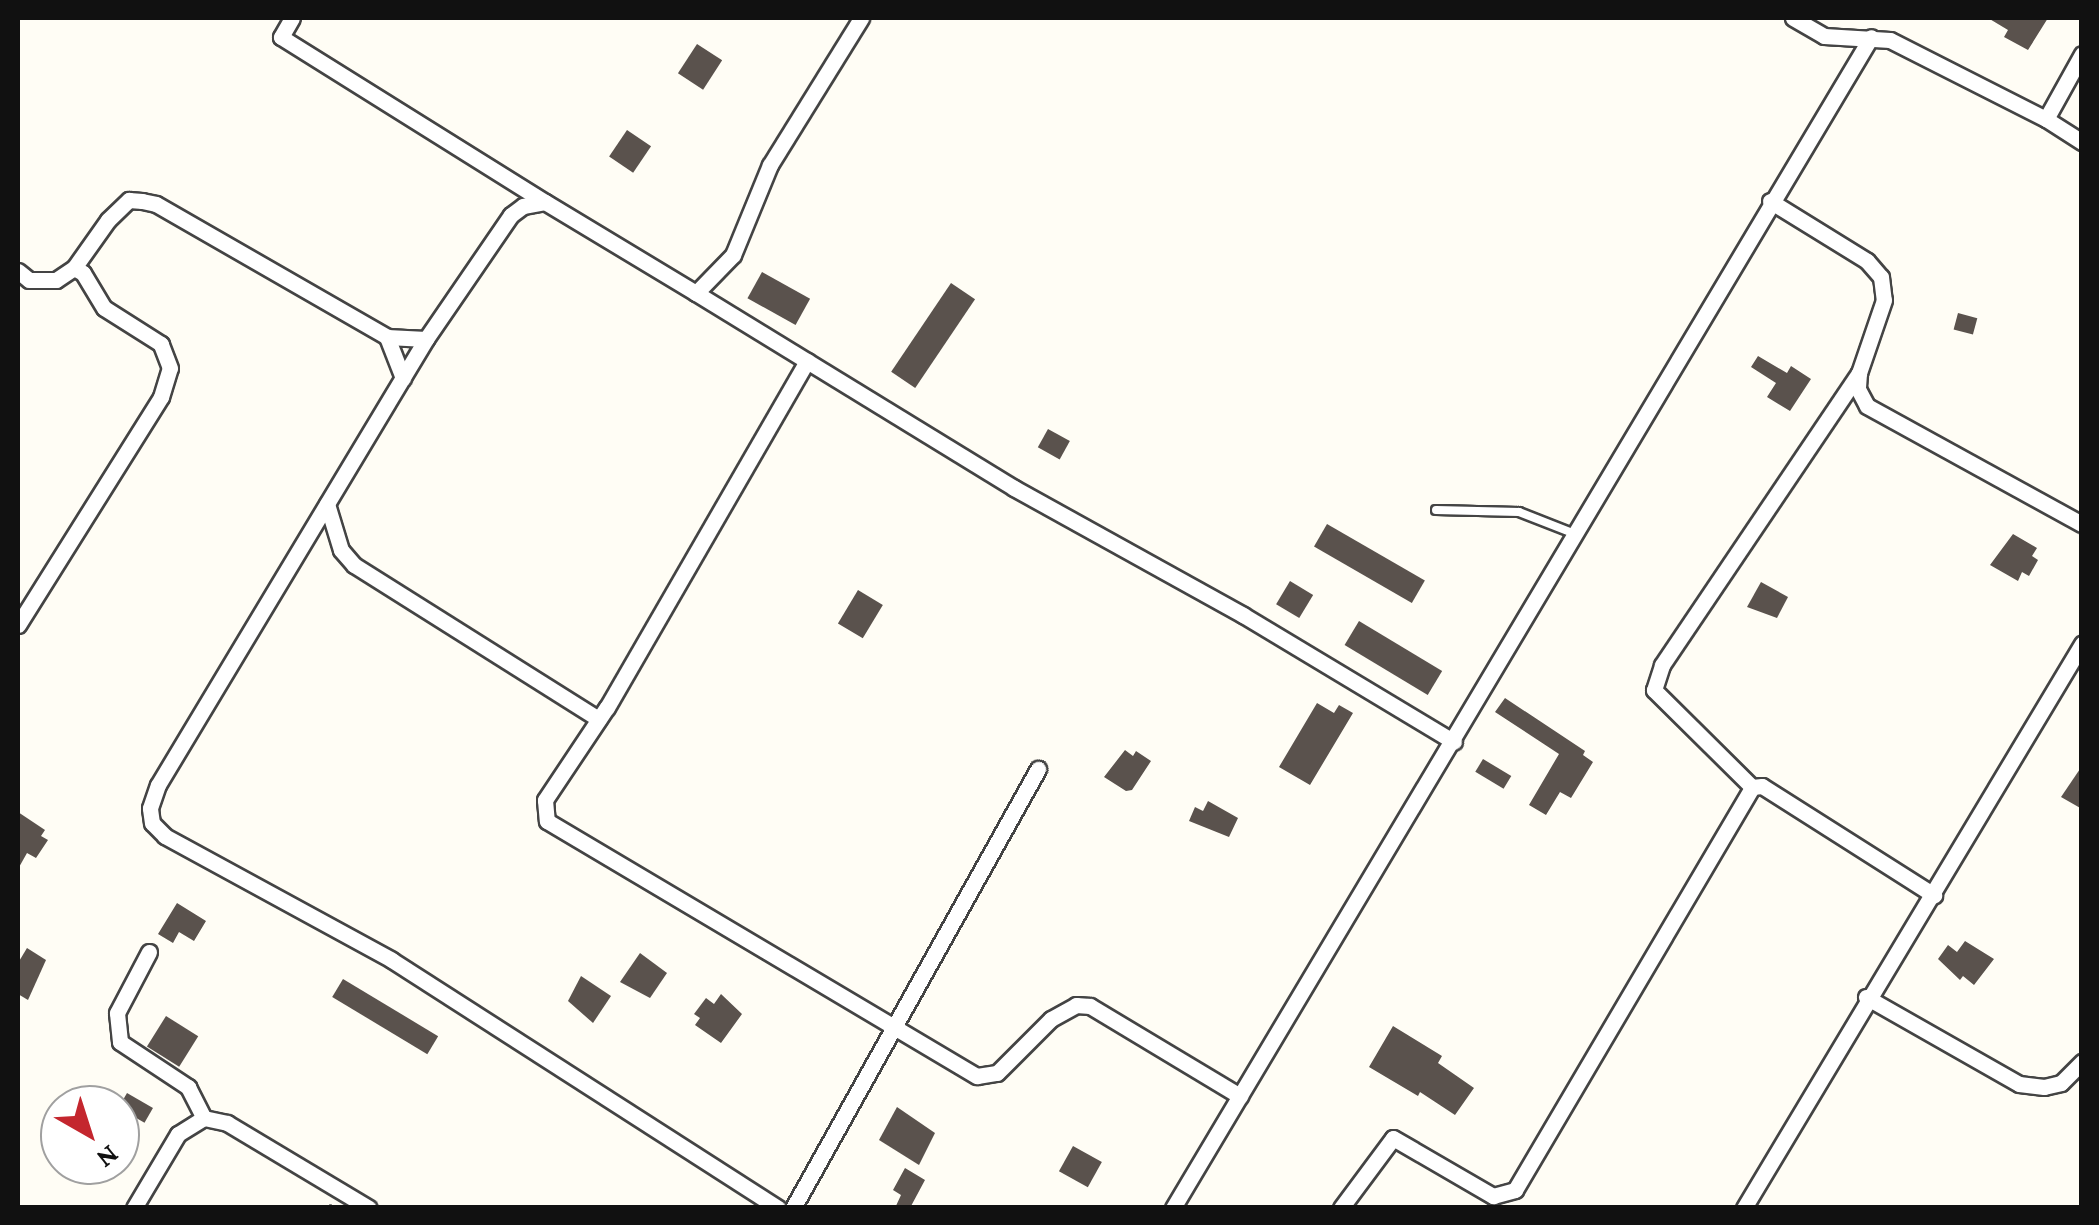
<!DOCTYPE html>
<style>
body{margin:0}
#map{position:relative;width:2099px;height:1225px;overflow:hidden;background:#fffdf5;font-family:"Crimson Pro",serif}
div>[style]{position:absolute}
.building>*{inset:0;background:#5a524d;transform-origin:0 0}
.path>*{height:4px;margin-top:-2px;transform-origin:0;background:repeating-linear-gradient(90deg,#333 0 10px,transparent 0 15px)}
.roads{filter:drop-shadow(2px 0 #444) drop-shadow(-2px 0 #444) drop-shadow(0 2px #444) drop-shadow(0 -2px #444)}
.lane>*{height:8px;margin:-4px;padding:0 4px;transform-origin:4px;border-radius:4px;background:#fff}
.street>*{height:15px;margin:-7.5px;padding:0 7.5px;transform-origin:7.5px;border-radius:7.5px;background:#fff}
span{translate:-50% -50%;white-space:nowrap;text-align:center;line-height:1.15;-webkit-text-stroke:10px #fff;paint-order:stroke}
.frame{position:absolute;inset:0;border:20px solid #111;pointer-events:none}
.north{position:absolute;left:40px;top:1085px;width:100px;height:100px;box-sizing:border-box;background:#fff;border:2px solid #a0a0a0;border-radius:50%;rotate:141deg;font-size:28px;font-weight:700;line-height:40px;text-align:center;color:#111}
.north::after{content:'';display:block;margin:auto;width:35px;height:45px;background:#c4262e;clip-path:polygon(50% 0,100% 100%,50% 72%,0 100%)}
</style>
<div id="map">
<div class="building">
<div style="clip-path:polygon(1988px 18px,2048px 18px,2028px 50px,2004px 37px,2008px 30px)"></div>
<div style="left:697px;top:44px;width:30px;height:35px;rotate:33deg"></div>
<div style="left:627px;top:130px;width:29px;height:32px;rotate:34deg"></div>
<div style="left:762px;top:272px;width:55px;height:30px;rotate:29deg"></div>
<div style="left:951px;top:283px;width:29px;height:107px;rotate:34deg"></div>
<div style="left:1958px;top:313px;width:20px;height:17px;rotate:15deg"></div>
<div style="clip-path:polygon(1758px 356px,1787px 373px,1791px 366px,1811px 379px,1790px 411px,1767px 397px,1776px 383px,1751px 367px)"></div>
<div style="left:1048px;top:429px;width:25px;height:21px;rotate:29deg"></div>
<div style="left:1327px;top:524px;width:113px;height:26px;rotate:30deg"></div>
<div style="clip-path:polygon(2013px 534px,2037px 548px,2032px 556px,2038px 560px,2029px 576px,2022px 572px,2018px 581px,1990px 565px)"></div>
<div style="left:1290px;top:581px;width:27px;height:27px;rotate:31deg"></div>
<div style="clip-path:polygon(1761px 582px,1788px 597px,1777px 618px,1747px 607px)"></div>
<div style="left:858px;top:590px;width:29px;height:39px;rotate:31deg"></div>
<div style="left:1359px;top:621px;width:97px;height:28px;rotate:31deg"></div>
<div style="clip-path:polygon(1505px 698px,1585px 751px,1583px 755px,1593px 762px,1571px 798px,1560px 792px,1546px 815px,1529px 805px,1559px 754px,1495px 712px)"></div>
<div style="clip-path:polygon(1317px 703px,1334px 713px,1339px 705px,1353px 713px,1310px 785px,1279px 767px)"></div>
<div style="clip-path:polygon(1125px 750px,1133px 756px,1136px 751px,1151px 761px,1132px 790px,1126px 791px,1104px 777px)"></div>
<div style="left:1483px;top:759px;width:33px;height:15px;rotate:31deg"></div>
<div style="clip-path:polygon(2082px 766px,2082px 809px,2061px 797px)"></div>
<div style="clip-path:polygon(1208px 801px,1238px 818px,1229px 837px,1189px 821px,1195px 807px,1203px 811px)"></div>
<div style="clip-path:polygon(18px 812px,45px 830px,41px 836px,48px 840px,36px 858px,27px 853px,18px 869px)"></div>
<div style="clip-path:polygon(177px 903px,206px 921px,194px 941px,179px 932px,173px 943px,158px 934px)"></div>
<div style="clip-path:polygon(1965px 941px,1994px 959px,1974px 985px,1963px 976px,1960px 980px,1938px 959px,1948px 945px,1957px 952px)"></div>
<div style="clip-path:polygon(27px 948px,46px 960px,28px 1000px,18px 994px,18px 963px)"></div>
<div style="clip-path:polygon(640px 953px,667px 973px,650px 998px,620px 982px)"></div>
<div style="clip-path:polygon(581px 976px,611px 996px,593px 1023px,568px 1001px)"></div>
<div style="left:343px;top:979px;width:111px;height:21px;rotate:31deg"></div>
<div style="clip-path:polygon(721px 994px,742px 1014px,721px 1043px,695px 1025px,700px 1018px,694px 1014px,706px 998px,714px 1004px)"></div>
<div style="left:166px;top:1016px;width:38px;height:36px;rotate:32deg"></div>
<div style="clip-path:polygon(1393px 1026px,1442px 1056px,1438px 1063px,1474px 1088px,1455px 1115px,1420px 1092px,1418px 1096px,1369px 1067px)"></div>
<div style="left:127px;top:1093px;width:30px;height:17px;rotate:30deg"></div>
<div style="clip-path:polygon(897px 1107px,935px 1133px,919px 1165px,879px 1140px)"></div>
<div style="left:1073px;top:1146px;width:33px;height:29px;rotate:29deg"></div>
<div style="clip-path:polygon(905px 1168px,925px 1180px,910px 1208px,895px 1208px,901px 1195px,893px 1190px)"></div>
</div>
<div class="path">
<div style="left:314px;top:1208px;width:18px;rotate:-6deg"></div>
</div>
<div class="roads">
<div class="lane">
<div style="left:1436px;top:510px;width:83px;rotate:1.4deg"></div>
<div style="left:1519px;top:512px;width:60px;rotate:21.4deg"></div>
</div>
<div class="street">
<div style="left:292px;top:18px;width:22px;rotate:120deg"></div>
<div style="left:281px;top:37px;width:311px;rotate:32deg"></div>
<div style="left:1793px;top:18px;width:36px;rotate:30deg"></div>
<div style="left:1824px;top:36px;width:66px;rotate:3.5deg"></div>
<div style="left:1890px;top:40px;width:175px;rotate:26.9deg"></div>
<div style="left:2046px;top:119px;width:43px;rotate:32.6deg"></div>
<div style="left:2046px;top:119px;width:74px;rotate:-61deg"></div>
<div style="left:1770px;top:201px;width:114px;rotate:31.7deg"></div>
<div style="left:1867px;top:261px;width:21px;rotate:49deg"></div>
<div style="left:1881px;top:277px;width:23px;rotate:83deg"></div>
<div style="left:1884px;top:300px;width:77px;rotate:108.9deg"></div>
<div style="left:1859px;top:373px;width:16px;rotate:94deg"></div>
<div style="left:1858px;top:389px;width:19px;rotate:62deg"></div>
<div style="left:1867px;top:406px;width:245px;rotate:28.8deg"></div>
<div style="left:18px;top:271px;width:14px;rotate:39deg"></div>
<div style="left:29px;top:280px;width:27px"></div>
<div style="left:56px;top:280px;width:22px;rotate:-34deg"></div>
<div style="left:74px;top:268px;width:59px;rotate:-54.7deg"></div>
<div style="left:108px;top:220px;width:29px;rotate:-44deg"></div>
<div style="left:129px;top:200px;width:13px;rotate:4deg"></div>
<div style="left:142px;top:201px;width:14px;rotate:12deg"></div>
<div style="left:156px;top:204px;width:267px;rotate:29.9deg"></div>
<div style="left:387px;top:337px;width:39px;rotate:3deg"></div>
<div style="left:696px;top:293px;width:373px;rotate:31.5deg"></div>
<div style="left:1014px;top:488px;width:262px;rotate:29deg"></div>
<div style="left:1243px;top:615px;width:246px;rotate:31deg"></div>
<div style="left:387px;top:337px;width:44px;rotate:68.7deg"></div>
<div style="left:807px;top:361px;width:400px;rotate:120deg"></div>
<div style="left:607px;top:707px;width:112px;rotate:123.7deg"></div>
<div style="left:545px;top:800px;width:21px;rotate:85deg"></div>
<div style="left:547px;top:821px;width:500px;rotate:30.7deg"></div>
<div style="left:977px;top:1076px;width:20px;rotate:-9deg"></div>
<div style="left:997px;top:1073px;width:76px;rotate:-45deg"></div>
<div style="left:1051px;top:1019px;width:29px;rotate:-29deg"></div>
<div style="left:1076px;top:1005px;width:14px;rotate:4deg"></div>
<div style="left:1090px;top:1006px;width:175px;rotate:31deg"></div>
<div style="left:327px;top:504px;width:48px;rotate:73.1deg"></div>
<div style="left:341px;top:550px;width:20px;rotate:49deg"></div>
<div style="left:354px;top:565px;width:289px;rotate:32.2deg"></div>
<div style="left:18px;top:625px;width:269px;rotate:-57.9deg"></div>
<div style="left:161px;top:397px;width:30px;rotate:-73deg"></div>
<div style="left:170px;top:368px;width:26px;rotate:-111deg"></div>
<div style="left:161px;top:344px;width:67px;rotate:-147.7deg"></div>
<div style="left:104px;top:308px;width:41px;rotate:-121deg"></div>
<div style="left:83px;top:273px;width:10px;rotate:-151deg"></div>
<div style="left:1752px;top:787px;width:138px;rotate:-135.3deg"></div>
<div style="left:1654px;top:690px;width:26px;rotate:-72deg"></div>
<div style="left:1662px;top:665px;width:352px;rotate:-56deg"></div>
<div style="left:149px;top:952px;width:69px;rotate:117.7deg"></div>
<div style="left:117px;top:1013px;width:29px;rotate:84deg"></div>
<div style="left:120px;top:1042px;width:82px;rotate:33.5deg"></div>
<div style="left:188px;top:1087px;width:35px;rotate:63deg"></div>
<div style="left:1866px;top:997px;width:176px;rotate:29.6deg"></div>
<div style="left:2019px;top:1084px;width:25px;rotate:7deg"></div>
<div style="left:2044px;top:1087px;width:17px;rotate:-13deg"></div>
<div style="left:2061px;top:1083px;width:30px;rotate:-45deg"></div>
<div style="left:134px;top:1208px;width:86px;rotate:-59.3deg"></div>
<div style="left:178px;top:1134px;width:31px;rotate:-32deg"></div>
<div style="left:204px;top:1118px;width:24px;rotate:12deg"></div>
<div style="left:227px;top:1123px;width:165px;rotate:30.9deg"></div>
<div style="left:778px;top:1208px;width:459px;rotate:-147.3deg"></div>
<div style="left:392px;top:960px;width:259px;rotate:-151.4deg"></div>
<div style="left:165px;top:836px;width:18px;rotate:-135deg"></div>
<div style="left:152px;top:823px;width:15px;rotate:-98deg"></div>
<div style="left:150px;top:808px;width:24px;rotate:-71deg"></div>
<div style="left:158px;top:785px;width:520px;rotate:-59deg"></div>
<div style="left:426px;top:339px;width:150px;rotate:-55.6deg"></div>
<div style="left:511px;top:215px;width:15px;rotate:-37deg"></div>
<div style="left:523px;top:206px;width:22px;rotate:-10deg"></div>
<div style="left:545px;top:202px;width:176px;rotate:31.1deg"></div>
<div style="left:696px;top:293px;width:53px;rotate:-45.8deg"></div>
<div style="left:733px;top:255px;width:97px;rotate:-67.7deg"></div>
<div style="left:770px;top:165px;width:173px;rotate:-58.2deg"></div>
<div style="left:793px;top:1208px;width:503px;rotate:-60.83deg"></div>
<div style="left:1173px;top:1208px;width:1363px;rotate:-59.2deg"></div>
<div style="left:1341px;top:1208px;width:87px;rotate:-53.4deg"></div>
<div style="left:1393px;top:1138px;width:116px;rotate:30.1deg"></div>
<div style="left:1493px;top:1196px;width:23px;rotate:-15deg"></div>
<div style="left:1515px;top:1190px;width:468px;rotate:-59.5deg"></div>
<div style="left:1752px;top:787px;width:10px;rotate:-6deg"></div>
<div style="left:1762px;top:786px;width:204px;rotate:32.4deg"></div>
<div style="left:1744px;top:1208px;width:658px;rotate:-59.07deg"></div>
</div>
</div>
<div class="frame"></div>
<div class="north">N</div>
</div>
